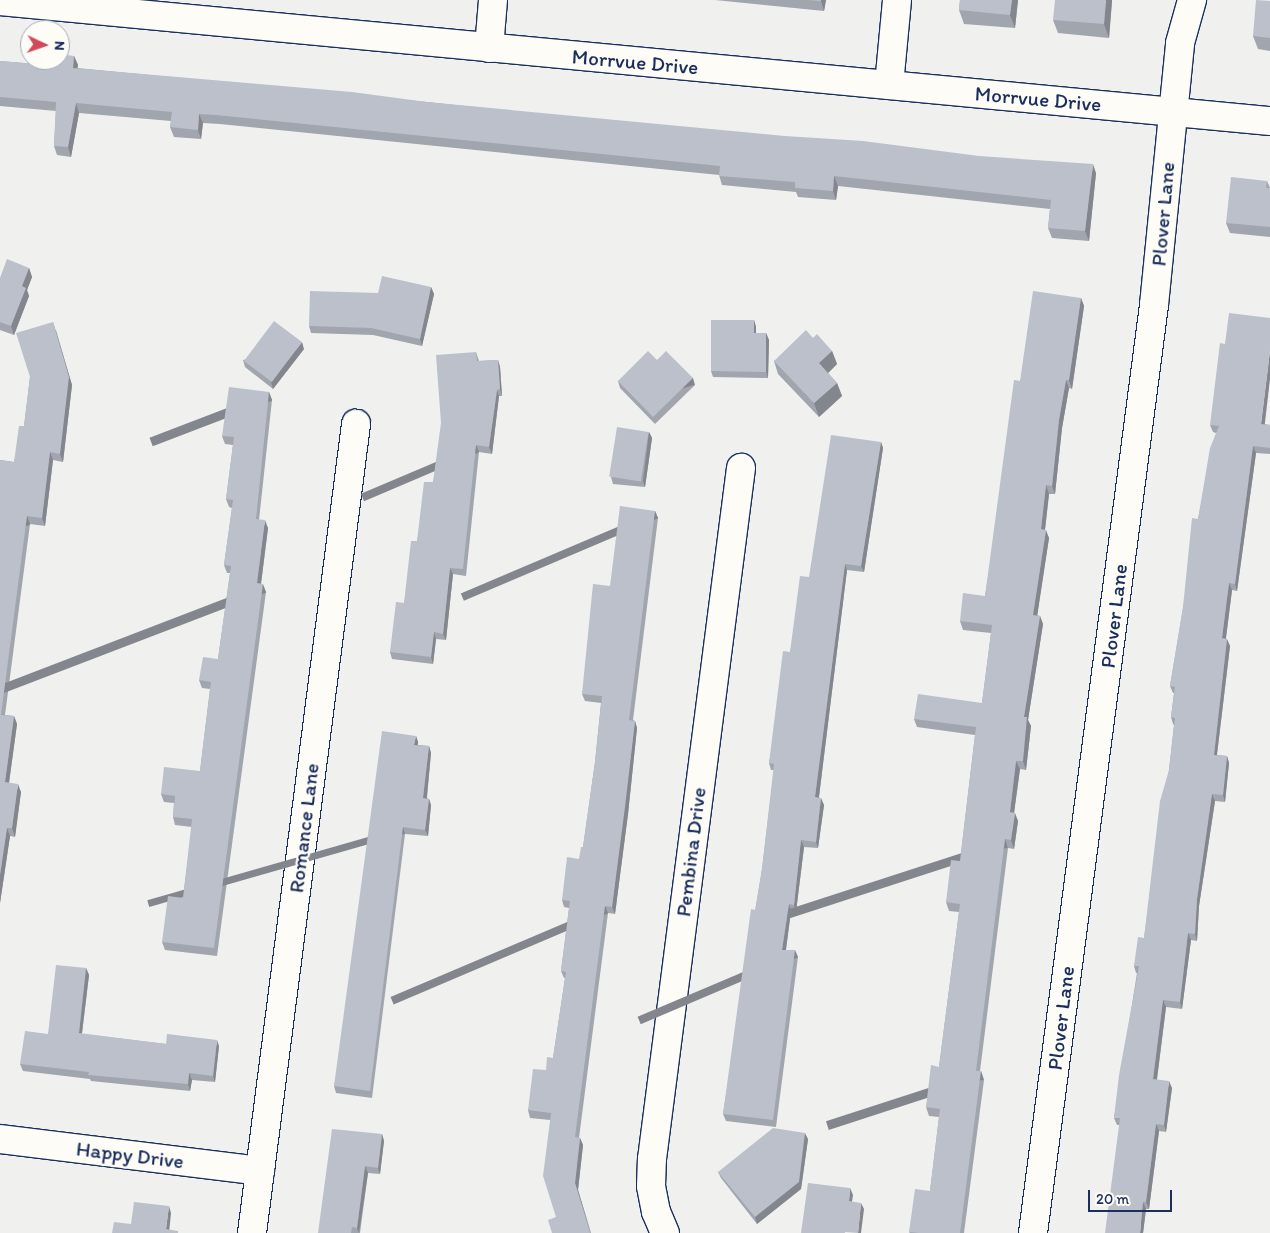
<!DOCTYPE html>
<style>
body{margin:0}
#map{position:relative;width:1270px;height:1233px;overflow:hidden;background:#f0f0ee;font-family:Itim,sans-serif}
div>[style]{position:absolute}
.roads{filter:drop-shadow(1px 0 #1b2f5e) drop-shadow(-1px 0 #1b2f5e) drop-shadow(0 1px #1b2f5e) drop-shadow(0 -1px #1b2f5e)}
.street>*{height:28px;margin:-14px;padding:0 14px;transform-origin:14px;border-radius:14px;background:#fdfcf7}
.wall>*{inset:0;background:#a1a5ae}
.shaded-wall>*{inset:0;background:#83868d;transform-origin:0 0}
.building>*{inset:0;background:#bbc0ca;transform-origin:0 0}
span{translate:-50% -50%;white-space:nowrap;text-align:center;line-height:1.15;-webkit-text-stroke:4.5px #fdfcf7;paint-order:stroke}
.street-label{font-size:21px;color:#1b2f5e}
.north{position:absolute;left:20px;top:20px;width:50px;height:50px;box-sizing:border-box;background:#fdfcf7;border:1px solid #a3aaba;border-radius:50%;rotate:93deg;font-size:14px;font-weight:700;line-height:20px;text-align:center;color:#1b2f5e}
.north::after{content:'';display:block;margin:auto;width:18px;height:22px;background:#d1495b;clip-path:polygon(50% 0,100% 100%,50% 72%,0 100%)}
.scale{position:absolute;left:1088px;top:1190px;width:84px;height:22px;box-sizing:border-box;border:2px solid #1b2f5e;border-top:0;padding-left:6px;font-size:15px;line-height:18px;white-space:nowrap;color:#1b2f5e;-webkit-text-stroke:4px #fdfcf7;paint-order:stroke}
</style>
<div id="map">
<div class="roads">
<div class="street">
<div style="left:0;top:1px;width:1276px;rotate:5.4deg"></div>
<div style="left:489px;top:48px;width:48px;rotate:-85.2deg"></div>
<div style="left:889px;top:85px;width:85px;rotate:-84.6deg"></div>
<div style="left:0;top:1139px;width:262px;rotate:7deg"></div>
<div style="left:252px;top:1233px;width:816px;rotate:-82.67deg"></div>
<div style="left:665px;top:1233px;width:23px;rotate:-113deg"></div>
<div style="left:656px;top:1212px;width:26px;rotate:-101deg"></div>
<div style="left:651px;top:1186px;width:27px;rotate:-88deg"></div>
<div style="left:652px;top:1159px;width:697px;rotate:-82.66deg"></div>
<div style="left:1033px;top:1233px;width:936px;rotate:-82.57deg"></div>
<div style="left:1154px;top:305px;width:263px;rotate:-84.3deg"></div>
<div style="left:1180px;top:43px;width:45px;rotate:-74.4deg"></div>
</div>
</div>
<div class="wall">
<div style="clip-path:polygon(715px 0,826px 0,824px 11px)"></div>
<div style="clip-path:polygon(960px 0,1018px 0,1015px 28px,964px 24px,959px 10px)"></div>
<div style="clip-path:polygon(1112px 1px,1109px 38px,1058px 33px,1053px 20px)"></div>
<div style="clip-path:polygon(1270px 1px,1270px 51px,1258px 49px,1253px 36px)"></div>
<div style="clip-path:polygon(74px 56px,78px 65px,77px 68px,427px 102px,1096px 173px,1089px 241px,1052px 238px,1048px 228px,1050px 209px,838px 186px,836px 200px,798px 197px,796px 192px,722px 185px,719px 175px,220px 124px,203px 123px,201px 139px,174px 137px,170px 127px,171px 121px,79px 113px,71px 157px,57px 155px,54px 146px,56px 111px,0 106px,0 61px,48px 65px)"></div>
<div style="clip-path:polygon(1267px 181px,1270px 188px,1270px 237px,1230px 233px,1226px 223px)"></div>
<div style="clip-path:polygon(29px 268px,32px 277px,27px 290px,29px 296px,14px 335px,0 330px,0 278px)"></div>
<div style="clip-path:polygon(431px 287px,434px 294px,422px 346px,373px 335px,311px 333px,309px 326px,378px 293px)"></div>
<div style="clip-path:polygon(1081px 298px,1084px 306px,1072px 389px,1069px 388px,1062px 428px,1055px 494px,1049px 494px,1045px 530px,1049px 538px,1037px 615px,1040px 616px,1043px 624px,1028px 720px,1031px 726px,1026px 770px,1020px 769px,1014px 812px,1018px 821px,1014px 849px,1008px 848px,980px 1071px,981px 1071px,984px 1080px,964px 1233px,910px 1233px,909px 1232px,930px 1191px,939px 1117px,929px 1116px,926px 1107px,939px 1067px,959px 912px,949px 911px,946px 902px,960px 861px,975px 735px,917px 727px,914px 719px,982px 703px,991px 633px,963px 630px,960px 621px,985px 596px,1020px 381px)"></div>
<div style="clip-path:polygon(754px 320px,756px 327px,756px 333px,766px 333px,769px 340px,768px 378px,713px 377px,711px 371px)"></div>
<div style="clip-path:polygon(56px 330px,72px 385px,63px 462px,53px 460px,45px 526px,30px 524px,5px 715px,14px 716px,17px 724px,9px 783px,21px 792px,15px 837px,10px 836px,0 903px,0 460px,14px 462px,24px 426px,30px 377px)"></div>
<div style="clip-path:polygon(813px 338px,832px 351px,837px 364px,828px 373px,837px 383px,842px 396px,819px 417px,778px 374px,774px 361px)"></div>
<div style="clip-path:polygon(304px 349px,273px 389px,245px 367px,243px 360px)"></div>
<div style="clip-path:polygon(476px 352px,479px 361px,498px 360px,500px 367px,502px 396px,499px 396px,492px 454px,479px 452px,466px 576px,453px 574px,446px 640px,436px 639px,433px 664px,392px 659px,390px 652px,404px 603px,417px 541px,433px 482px)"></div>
<div style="clip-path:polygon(657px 360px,695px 385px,655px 424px,620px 388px,618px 381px)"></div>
<div style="clip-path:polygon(269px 392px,272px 400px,259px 520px,268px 528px,261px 584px,266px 592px,217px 956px,165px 950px,162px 942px,183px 898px,192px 827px,175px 825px,173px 817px,174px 803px,164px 802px,161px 794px,200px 771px,210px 689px,202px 688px,199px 680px,218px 659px,230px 573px,227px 573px,224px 565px,232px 508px,229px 507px,226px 499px,233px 445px,225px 444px,222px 436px)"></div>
<div style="clip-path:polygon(1264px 424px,1270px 425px,1270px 454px,1256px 453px,1237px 591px,1232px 590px,1226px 638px,1230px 646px,1217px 755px,1227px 756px,1229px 763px,1225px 802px,1215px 801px,1199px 906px,1197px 941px,1191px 940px,1182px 1009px,1166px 1007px,1157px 1080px,1172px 1088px,1166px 1132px,1159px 1131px,1149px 1209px,1146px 1209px,1143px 1233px,1120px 1125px,1117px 1125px,1114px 1118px,1137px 973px,1136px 973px,1134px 966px,1144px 938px,1169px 770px,1174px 725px,1173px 724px,1171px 717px,1174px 693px,1173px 693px,1170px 686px,1198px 519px,1216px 433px,1213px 432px,1210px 425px)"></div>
<div style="clip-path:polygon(649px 432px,652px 438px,645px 487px,613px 484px,611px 477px)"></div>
<div style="clip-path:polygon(881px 442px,883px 448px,864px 572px,847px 570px,819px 797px,824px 805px,818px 848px,804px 847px,796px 912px,791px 911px,786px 950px,798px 957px,776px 1127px,726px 1121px,723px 1114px,762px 869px,774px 770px,771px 770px,769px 763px,790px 652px,809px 577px)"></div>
<div style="clip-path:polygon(655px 511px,658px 518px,633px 720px,635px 721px,637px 728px,628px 814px,615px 914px,608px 913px,579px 1138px,580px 1138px,583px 1145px,578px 1190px,591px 1233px,552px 1233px,556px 1217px,550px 1120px,530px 1118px,528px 1110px,546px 1070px,553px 1058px,565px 978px,564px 978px,561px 971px,569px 908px,564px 907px,562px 900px,579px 859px,583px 847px,595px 762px,601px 703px,585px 701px,582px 694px,610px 586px)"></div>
<div style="clip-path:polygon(416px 736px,418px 742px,418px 745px,429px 746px,431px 753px,427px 798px,429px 799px,431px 805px,428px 836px,405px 834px,372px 1098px,336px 1093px,334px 1086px)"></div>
<div style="clip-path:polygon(86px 968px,89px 975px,82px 1034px,166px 1044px,219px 1046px,215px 1082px,192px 1080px,190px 1091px,91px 1081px,90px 1079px,23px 1071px,20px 1064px,48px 1034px)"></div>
<div style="clip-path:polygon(382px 1134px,384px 1141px,380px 1174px,368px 1173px,360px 1233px,318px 1233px)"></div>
<div style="clip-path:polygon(808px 1139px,801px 1189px,757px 1224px,721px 1178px,718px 1172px)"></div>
</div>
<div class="shaded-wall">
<div style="clip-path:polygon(821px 0,826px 0,824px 11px,821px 1px)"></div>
<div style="clip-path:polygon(1012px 0,1018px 0,1015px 28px,1010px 15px)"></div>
<div style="clip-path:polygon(1106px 0,1112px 0,1112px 1px,1109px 38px,1104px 24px)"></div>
<div style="clip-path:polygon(74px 56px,78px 65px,76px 77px,73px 68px)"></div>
<div style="clip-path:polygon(76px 103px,79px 113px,71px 157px,68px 147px)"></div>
<div style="clip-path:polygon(199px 114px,203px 123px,201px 139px,198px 130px)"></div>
<div style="clip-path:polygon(1093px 164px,1096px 173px,1089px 241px,1085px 231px)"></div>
<div style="clip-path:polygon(834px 176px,838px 186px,836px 200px,833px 191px)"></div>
<div style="clip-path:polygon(29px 268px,32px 277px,27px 290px,29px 296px,14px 335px,11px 326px,22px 286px)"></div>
<div style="clip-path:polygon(431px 287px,434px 294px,422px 346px,420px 339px)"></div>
<div style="clip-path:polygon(1081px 298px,1084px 306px,1072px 389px,1069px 380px)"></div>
<div style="clip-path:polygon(754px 320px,756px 327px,756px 340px,754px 333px)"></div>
<div style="clip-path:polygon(53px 322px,72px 385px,63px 462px,60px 454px)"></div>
<div style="clip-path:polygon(766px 333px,769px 340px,768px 378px,766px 372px)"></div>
<div style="clip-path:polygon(302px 342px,304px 349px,273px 389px,271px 382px)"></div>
<div style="clip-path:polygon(832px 351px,837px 364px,824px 377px,819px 363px)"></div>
<div style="clip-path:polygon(1270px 351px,1270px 379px,1264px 431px,1261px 424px)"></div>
<div style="clip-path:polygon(498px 360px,500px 367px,502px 396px,500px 389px)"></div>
<div style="left:693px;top:378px;width:7px;height:56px;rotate:74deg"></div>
<div style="clip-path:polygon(1066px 380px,1069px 388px,1062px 428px,1055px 494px,1052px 486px,1059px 420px)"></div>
<div style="clip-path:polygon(837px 383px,842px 396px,819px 417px,814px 403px)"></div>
<div style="clip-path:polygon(497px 390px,499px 396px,492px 454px,489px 447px)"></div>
<div style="left:269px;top:392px;width:9px;height:128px;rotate:69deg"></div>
<div style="clip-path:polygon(649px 432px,652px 438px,645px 487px,643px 481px)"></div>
<div style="clip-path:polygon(881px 442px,883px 448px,864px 572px,861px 566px)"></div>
<div style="left:476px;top:445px;width:8px;height:125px;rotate:67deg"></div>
<div style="clip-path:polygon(1253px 446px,1256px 453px,1237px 591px,1235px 584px)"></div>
<div style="clip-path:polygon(50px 452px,53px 460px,45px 526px,42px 518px)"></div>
<div style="clip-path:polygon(1046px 485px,1049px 494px,1044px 538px,1041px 529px)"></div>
<div style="left:655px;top:511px;width:8px;height:211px;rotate:67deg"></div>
<div style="left:27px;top:516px;width:9px;height:201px;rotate:69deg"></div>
<div style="clip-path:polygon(265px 520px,268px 528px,260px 591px,257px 583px)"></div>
<div style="clip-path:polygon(1046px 530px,1049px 538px,1036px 624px,1033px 615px)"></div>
<div style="clip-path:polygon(845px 564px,847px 570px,818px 804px,815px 797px)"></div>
<div style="clip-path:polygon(450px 568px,453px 574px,446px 640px,443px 634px)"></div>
<div style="clip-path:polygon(1229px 583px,1232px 590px,1225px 645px,1222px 638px)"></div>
<div style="left:263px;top:584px;width:9px;height:367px;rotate:69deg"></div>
<div style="clip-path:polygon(1040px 616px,1043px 624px,1028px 720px,1031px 726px,1026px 770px,1023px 761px,1024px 717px)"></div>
<div style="clip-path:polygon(434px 632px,436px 639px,433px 664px,431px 657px)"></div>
<div style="clip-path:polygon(1227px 639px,1230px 646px,1216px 762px,1214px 755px)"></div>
<div style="clip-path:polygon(14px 716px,17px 724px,8px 790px,5px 782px)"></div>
<div style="clip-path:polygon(635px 721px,637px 728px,628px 814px,615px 914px,612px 907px)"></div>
<div style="clip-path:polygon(416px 736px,418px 742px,417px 751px,414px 745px)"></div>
<div style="clip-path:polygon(429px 746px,431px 753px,426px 805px,423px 798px)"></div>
<div style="clip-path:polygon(1227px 756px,1229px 763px,1225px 802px,1223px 795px)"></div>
<div style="clip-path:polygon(1016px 761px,1020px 769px,1013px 821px,1010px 812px)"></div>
<div style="clip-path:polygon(18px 784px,21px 792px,15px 837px,12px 828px)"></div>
<div style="clip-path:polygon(1212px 794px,1215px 801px,1199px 906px,1197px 941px,1195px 934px,1197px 899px)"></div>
<div style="clip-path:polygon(821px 798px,824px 805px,818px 848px,816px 842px)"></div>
<div style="clip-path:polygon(429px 799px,431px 805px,428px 836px,425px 830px)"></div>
<div style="clip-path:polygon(1015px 813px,1018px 821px,1014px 849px,1011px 840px)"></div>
<div style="left:403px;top:827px;width:7px;height:266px;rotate:74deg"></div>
<div style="clip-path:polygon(7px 828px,10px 836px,0 903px,0 875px)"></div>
<div style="left:1005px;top:839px;width:9px;height:234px;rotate:72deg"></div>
<div style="clip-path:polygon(801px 840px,804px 847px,796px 912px,794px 905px)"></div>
<div style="clip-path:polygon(789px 904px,791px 911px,785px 956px,782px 950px)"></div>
<div style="left:605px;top:906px;width:8px;height:233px;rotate:67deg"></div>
<div style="clip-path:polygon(1188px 933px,1191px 940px,1182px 1009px,1180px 1002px)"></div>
<div style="left:795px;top:950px;width:8px;height:171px;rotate:67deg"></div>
<div style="clip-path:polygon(86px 968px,89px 975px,81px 1040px,79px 1033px)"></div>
<div style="clip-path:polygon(1163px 1000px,1166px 1007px,1156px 1086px,1153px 1079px)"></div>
<div style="clip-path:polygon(217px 1040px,219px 1046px,215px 1082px,213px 1076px)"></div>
<div style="left:981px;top:1071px;width:9px;height:163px;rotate:72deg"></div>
<div style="clip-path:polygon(189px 1073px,192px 1080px,190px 1091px,188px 1084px)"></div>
<div style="clip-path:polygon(1169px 1081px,1172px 1088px,1166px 1132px,1164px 1125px)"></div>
<div style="clip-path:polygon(1156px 1124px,1159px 1131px,1149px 1209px,1146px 1202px)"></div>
<div style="clip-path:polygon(805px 1133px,808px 1139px,801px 1189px,757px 1224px,755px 1217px)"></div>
<div style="clip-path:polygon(382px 1134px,384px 1141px,380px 1174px,378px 1168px)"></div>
<div style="clip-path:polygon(580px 1138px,583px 1145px,578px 1190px,591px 1233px,575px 1183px)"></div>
<div style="clip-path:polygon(365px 1166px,368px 1173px,359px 1233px,357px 1228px)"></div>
<div style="clip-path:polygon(850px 1188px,853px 1195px,851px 1208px,849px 1201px)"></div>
<div style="clip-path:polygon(1143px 1202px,1146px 1209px,1143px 1233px,1140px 1233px)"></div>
<div style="clip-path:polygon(861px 1203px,864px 1209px,861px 1233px,858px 1233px)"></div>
<div style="clip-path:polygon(169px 1206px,171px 1213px,169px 1233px,166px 1229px)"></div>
</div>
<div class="building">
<div style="clip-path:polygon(808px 0,821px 0,821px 1px)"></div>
<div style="clip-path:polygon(960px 0,1012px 0,1010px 15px,959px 10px)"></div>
<div style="clip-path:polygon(1055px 0,1106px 0,1104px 24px,1053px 20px)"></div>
<div style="clip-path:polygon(1256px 0,1270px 1px,1270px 38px,1253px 36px)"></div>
<div style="clip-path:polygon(60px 54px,74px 56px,73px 68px,352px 92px,427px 102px,785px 136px,863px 141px,979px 156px,1093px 164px,1085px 231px,1048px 228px,1051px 200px,834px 176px,833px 191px,795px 188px,795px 182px,719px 176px,720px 166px,216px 115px,199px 114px,198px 130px,170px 127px,172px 112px,76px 103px,68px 147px,54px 146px,56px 102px,0 97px,0 61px,48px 65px,49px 60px,60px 60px)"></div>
<div style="clip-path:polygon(1231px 177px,1267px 181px,1266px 188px,1270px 188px,1270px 227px,1226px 223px)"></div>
<div style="clip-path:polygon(7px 259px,29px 268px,22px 286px,26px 288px,11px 326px,0 322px,0 278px)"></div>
<div style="clip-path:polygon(382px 276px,431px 287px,420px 339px,371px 328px,309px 326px,310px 291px,378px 293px)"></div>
<div style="clip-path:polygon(1033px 291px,1081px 298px,1069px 380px,1066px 380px,1059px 420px,1052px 486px,1046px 485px,1041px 529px,1046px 530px,1033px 615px,1040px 616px,1024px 717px,1027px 717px,1023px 761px,1016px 761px,1010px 812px,1015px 813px,1011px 840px,1005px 839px,976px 1071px,981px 1071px,960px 1233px,919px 1233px,909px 1232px,915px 1189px,930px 1191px,940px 1109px,926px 1107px,931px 1065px,939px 1067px,960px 904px,946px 902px,951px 860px,960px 861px,976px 727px,914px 719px,918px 694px,982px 703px,992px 625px,960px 621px,963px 593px,985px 596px,1014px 380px,1020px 381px)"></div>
<div style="clip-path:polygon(1229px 313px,1270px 318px,1270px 351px,1261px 424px,1270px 425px,1270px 448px,1253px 446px,1235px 584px,1229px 583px,1222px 638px,1227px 639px,1214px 755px,1227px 756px,1223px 795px,1212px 794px,1197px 899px,1195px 934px,1188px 933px,1180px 1002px,1163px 1000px,1153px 1079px,1169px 1081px,1164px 1125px,1156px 1124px,1146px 1202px,1143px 1202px,1140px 1233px,1105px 1233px,1120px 1118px,1114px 1118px,1119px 1075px,1139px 966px,1134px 966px,1138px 937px,1144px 938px,1160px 801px,1169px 770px,1175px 718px,1171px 717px,1175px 687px,1170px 686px,1183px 607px,1192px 518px,1198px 519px,1210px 448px,1219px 426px,1210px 425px,1220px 343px,1225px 344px)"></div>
<div style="clip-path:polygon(711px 320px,754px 320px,754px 333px,766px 333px,766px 372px,711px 371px)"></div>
<div style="left:274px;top:321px;width:35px;height:50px;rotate:37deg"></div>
<div style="clip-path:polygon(53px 322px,69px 377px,60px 454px,50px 452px,42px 518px,27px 516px,1px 715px,14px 716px,5px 782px,18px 784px,12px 828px,7px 828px,0 875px,0 460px,14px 462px,19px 426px,24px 426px,30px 377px,16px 333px)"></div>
<div style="clip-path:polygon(806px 330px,813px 338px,817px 334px,832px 351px,819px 363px,837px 383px,814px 403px,774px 361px)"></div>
<div style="clip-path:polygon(648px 351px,657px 360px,666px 351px,693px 378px,653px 417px,618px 381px)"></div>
<div style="clip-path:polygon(476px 352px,477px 361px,498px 360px,500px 389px,497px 390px,489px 447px,476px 445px,463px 569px,450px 568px,443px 634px,434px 632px,431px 657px,390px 652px,396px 602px,404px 603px,411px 541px,417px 541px,424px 482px,433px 482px,441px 423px,436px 355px)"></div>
<div style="clip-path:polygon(229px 387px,269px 392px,256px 519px,265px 520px,257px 583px,263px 584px,214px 948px,162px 942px,168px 896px,183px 898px,192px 819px,173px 817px,175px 796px,161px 794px,164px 767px,200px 771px,211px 682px,199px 680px,203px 657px,218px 659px,231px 566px,224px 565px,233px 500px,226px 499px,234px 437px,222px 436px)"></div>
<div style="left:617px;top:427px;width:32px;height:50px;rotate:9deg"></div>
<div style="clip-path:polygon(831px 435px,881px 442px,861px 566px,845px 564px,815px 797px,821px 798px,816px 842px,801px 840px,794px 905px,789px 904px,782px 950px,795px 950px,773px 1120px,723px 1114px,751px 909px,755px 910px,762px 869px,774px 764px,769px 763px,783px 651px,790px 652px,800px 576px,809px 577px)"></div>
<div style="clip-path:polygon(620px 506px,655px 511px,629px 720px,635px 721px,625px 807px,612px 907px,605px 906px,575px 1137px,580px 1138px,575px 1183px,590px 1233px,552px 1233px,548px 1220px,556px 1217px,543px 1176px,551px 1113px,528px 1110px,533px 1069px,546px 1070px,547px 1057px,553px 1058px,566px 972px,561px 971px,570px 901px,562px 900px,567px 857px,579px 859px,581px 847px,583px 847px,595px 762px,602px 696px,582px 694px,593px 584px,610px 586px)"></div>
<div style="clip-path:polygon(382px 731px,416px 736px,414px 745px,429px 746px,423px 798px,429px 799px,425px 830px,403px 827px,370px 1091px,334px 1086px)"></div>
<div style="clip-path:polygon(56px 965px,86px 968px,79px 1033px,166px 1044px,167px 1034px,217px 1040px,213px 1076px,189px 1073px,188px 1084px,88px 1075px,89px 1072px,20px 1064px,25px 1031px,48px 1034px)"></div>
<div style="clip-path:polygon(773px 1128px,805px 1133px,799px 1182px,755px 1217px,718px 1172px)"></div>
<div style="clip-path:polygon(332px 1129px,382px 1134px,378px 1168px,365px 1166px,357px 1228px,352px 1227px,351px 1233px,318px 1233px)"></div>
<div style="clip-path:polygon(808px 1183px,850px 1188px,849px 1201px,861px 1203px,858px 1233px,845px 1232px,845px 1233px,801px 1233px)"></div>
<div style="clip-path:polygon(134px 1202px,169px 1206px,166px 1229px,178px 1231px,178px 1233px,112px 1233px,114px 1222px,131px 1224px)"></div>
</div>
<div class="street-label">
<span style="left:635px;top:62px;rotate:5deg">Morrvue Drive</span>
<span style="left:1038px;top:99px;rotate:5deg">Morrvue Drive</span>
<span style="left:1163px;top:214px;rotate:-85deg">Plover Lane</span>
<span style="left:1114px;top:616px;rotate:-83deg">Plover Lane</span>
<span style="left:304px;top:828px;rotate:-83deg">Romance Lane</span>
<span style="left:691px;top:852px;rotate:-83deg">Pembina Drive</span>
<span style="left:1061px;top:1018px;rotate:-83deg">Plover Lane</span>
<span style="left:130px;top:1155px;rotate:7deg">Happy Drive</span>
</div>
<div class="north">N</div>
<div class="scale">20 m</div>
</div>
